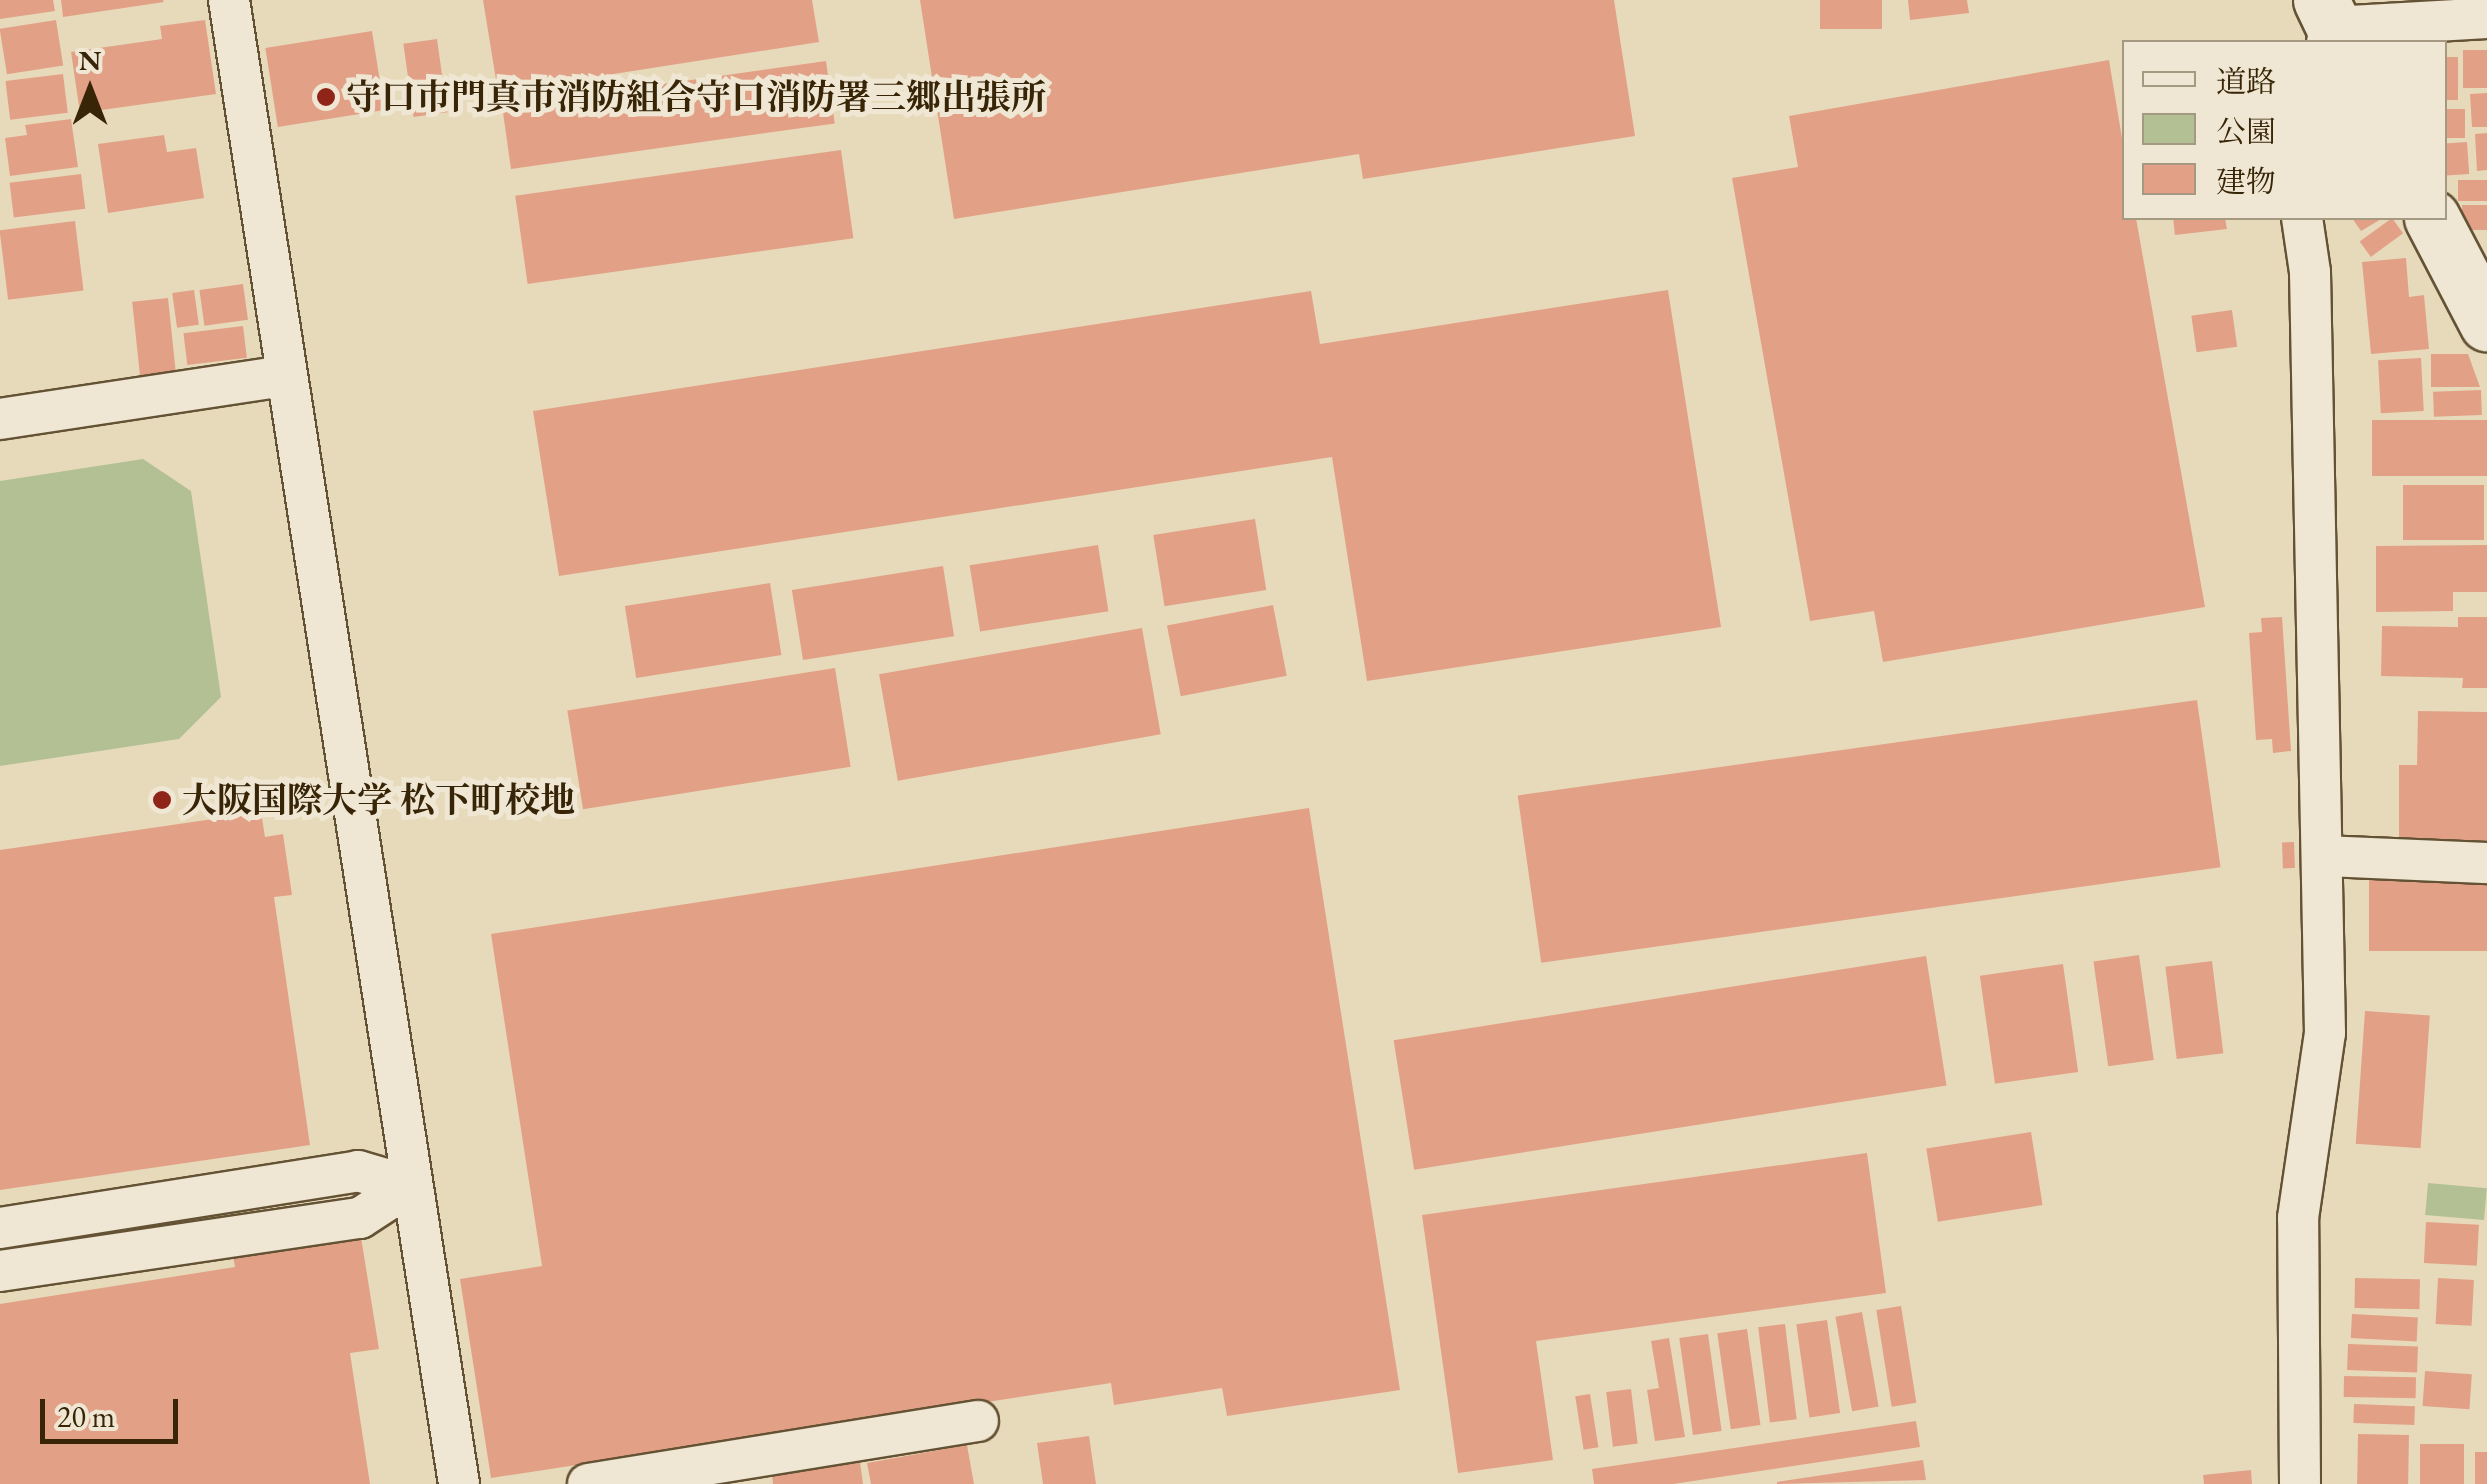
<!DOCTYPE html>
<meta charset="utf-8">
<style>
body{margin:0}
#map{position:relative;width:2487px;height:1484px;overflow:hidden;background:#e7dabb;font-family:"EB Garamond","Noto Serif JP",serif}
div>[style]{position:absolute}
.green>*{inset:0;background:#b2c093;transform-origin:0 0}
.building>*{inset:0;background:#e2a186;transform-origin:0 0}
.roads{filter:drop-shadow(2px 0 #645234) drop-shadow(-2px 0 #645234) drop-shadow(0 2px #645234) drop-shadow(0 -2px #645234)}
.street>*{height:40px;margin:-20px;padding:0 20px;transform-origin:20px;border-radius:20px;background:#efe7d3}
.secondary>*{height:55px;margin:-27.5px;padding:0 27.5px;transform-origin:27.5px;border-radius:27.5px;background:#efe7d3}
.dots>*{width:28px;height:28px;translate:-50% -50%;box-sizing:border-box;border:5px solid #efe7d3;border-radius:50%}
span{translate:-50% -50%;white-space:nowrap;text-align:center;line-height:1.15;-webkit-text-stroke:10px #efe7d3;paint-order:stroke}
.poi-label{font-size:35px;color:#382507;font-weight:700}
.left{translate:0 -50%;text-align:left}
.legend{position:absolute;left:2122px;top:40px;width:325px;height:180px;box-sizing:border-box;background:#efe7d3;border:2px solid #a69981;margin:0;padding:12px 18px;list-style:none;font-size:30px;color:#382507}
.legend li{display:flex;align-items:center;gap:20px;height:50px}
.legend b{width:50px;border:2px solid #a69981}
.north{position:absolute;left:40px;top:40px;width:100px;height:100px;-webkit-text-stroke:8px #efe7d3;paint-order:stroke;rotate:0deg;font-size:28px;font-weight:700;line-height:40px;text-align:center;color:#382507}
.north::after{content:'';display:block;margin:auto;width:35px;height:45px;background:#382507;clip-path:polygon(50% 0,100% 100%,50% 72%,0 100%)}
.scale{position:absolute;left:40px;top:1399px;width:138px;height:45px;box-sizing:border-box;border:5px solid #382507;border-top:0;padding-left:12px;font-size:30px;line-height:35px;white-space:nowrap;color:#382507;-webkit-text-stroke:8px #efe7d3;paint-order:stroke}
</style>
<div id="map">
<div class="green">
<div style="clip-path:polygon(143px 459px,191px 491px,221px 697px,179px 739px,0 766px,0 481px)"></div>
<div style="left:2428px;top:1183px;width:59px;height:32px;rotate:5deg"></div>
</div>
<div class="building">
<div style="clip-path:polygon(0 0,53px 0,55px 11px,0 19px)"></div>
<div style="clip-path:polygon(61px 0,163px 0,164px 2px,63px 17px)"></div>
<div style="clip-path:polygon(483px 0,812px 0,819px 42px,498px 92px)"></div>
<div style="clip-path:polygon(920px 0,1614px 0,1635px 136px,1363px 179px,1359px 154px,954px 219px)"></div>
<div style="left:1820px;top:0;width:62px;height:29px"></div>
<div style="clip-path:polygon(1908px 0,1967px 0,1969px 13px,1910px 20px)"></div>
<div style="left:56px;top:20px;width:46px;height:57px;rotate:81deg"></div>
<div style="clip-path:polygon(205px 20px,216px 94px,80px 113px,71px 52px,162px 39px,160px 26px)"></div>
<div style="left:372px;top:31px;width:80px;height:108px;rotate:81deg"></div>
<div style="left:437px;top:39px;width:74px;height:34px;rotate:82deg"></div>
<div style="left:2487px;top:50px;width:38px;height:24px;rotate:90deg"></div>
<div style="left:2444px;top:57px;width:14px;height:43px"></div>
<div style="clip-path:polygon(2109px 60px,2124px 150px,2124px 218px,2136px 218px,2205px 607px,1883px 662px,1874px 611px,1810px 621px,1732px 178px,1798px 167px,1789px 116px)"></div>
<div style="left:826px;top:61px;width:63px;height:327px;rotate:82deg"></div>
<div style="left:63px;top:74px;width:39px;height:58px;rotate:83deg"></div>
<div style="clip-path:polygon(2487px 93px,2487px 127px,2472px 127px,2470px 94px)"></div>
<div style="left:2444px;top:109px;width:21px;height:29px"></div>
<div style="clip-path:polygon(71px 119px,78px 167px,10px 176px,5px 138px,27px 135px,25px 125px)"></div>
<div style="clip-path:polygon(2487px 133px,2487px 170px,2477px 171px,2475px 134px)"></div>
<div style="clip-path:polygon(164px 135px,167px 152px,196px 148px,204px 198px,108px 213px,98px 144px)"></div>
<div style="left:2467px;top:142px;width:32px;height:23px;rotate:86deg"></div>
<div style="left:841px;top:150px;width:89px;height:329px;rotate:82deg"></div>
<div style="left:81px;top:174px;width:35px;height:72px;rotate:83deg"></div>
<div style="left:2487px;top:180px;width:21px;height:29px;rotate:90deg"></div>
<div style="left:2462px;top:205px;width:25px;height:25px"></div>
<div style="clip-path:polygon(2173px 218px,2225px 218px,2227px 229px,2175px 235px)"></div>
<div style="clip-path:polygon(2352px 218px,2383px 218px,2361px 231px)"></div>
<div style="left:2392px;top:218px;width:19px;height:40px;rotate:54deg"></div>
<div style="left:75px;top:221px;width:70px;height:76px;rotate:83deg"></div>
<div style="clip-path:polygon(2406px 258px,2409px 297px,2424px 295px,2429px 349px,2371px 354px,2362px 262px)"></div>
<div style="left:243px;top:284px;width:36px;height:44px;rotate:82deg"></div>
<div style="left:194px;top:290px;width:35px;height:22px;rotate:82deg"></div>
<div style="clip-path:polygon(1668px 290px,1721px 627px,1367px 681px,1332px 457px,559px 576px,533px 411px,1311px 291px,1320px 344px)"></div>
<div style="left:168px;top:298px;width:76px;height:36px;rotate:84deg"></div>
<div style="left:2232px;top:310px;width:37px;height:41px;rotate:82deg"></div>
<div style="left:243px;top:326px;width:32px;height:60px;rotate:83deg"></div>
<div style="clip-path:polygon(2431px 354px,2468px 354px,2480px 387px,2431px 387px)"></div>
<div style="left:2421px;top:358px;width:53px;height:43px;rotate:87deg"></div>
<div style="left:2481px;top:390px;width:25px;height:48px;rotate:88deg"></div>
<div style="left:2372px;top:420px;width:115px;height:56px"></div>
<div style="left:2403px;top:485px;width:81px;height:55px"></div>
<div style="left:1255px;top:519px;width:72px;height:103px;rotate:81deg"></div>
<div style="left:1098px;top:545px;width:67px;height:130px;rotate:81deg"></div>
<div style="clip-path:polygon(2487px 545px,2487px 592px,2453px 592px,2453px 611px,2376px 612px,2376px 546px)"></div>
<div style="left:943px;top:566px;width:71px;height:153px;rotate:81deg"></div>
<div style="left:770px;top:583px;width:73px;height:147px;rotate:81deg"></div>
<div style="left:1273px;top:605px;width:72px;height:108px;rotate:79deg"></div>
<div style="clip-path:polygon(2282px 617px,2291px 751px,2273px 753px,2272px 739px,2256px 740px,2249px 633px,2262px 632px,2261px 618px)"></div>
<div style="clip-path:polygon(2458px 617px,2487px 617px,2487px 688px,2462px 688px,2463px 678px,2381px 676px,2382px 626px,2458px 627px)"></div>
<div style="left:1142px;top:628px;width:108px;height:267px;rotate:80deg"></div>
<div style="left:835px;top:668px;width:100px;height:271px;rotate:81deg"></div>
<div style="left:2197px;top:700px;width:169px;height:686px;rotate:82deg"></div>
<div style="clip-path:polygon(2418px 711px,2487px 712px,2487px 851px,2399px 850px,2399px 765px,2417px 765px)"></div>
<div style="clip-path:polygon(1309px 808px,1400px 1390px,1227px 1416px,1222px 1388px,1114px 1405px,1111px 1383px,491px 1478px,460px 1279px,542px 1266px,491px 934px)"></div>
<div style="clip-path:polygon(261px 812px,265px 837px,283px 834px,292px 895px,274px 897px,310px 1145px,0 1190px,0 850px)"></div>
<div style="left:2294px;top:842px;width:26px;height:12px;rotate:88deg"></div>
<div style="left:2369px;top:878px;width:118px;height:73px"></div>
<div style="left:2139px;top:955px;width:106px;height:46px;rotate:82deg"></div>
<div style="left:1926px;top:956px;width:131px;height:539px;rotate:81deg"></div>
<div style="left:2212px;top:961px;width:93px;height:47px;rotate:83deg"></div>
<div style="left:2063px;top:964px;width:109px;height:84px;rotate:82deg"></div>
<div style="left:2365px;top:1011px;width:65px;height:133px;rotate:4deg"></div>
<div style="left:2031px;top:1132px;width:74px;height:106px;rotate:81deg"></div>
<div style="clip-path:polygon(1867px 1153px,1886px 1293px,1536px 1341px,1553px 1460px,1458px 1473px,1422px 1215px)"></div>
<div style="left:2426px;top:1222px;width:53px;height:41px;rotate:3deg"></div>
<div style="clip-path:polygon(361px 1237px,379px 1349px,350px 1353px,370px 1484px,0 1484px,0 1304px,235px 1267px,233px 1257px)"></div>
<div style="left:2355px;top:1278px;width:65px;height:30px;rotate:1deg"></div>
<div style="left:2438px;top:1278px;width:36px;height:46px;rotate:3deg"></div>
<div style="left:1901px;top:1306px;width:98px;height:25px;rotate:81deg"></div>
<div style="left:1862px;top:1312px;width:96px;height:27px;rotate:80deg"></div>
<div style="left:2352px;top:1314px;width:66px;height:24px;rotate:3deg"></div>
<div style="left:1827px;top:1320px;width:94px;height:31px;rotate:82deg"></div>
<div style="left:1785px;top:1324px;width:96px;height:27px;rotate:83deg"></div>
<div style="left:1747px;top:1329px;width:97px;height:30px;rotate:82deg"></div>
<div style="left:1708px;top:1334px;width:98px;height:29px;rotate:82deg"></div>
<div style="clip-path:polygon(1669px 1338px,1685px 1437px,1655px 1441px,1647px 1390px,1659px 1388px,1651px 1341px)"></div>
<div style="left:2348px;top:1344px;width:70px;height:26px;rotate:2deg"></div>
<div style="left:2425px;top:1371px;width:47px;height:35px;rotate:4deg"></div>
<div style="left:2344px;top:1376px;width:72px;height:21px;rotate:1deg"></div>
<div style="left:1631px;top:1389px;width:55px;height:25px;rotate:83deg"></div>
<div style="left:1590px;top:1394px;width:54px;height:15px;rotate:81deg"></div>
<div style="left:2354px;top:1404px;width:61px;height:19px;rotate:2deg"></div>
<div style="clip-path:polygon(1916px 1421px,1920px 1447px,1673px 1484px,1594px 1484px,1592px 1469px)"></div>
<div style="left:2358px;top:1434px;width:51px;height:50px;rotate:1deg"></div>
<div style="clip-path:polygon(1089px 1436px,1096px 1484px,1043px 1484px,1037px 1443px)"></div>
<div style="left:2420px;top:1444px;width:44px;height:40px"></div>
<div style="clip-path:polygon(967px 1445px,974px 1484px,871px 1484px,867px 1463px)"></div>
<div style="left:2475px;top:1452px;width:12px;height:32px"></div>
<div style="clip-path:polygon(1923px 1460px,1926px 1480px,1777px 1484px,1777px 1482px)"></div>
<div style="clip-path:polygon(860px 1462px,863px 1484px,773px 1484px,772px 1475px)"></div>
<div style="clip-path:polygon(2251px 1470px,2252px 1484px,2204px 1484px,2203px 1475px)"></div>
</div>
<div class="roads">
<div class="street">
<div style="left:229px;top:0;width:1502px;rotate:81.19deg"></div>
<div style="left:2327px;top:42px;width:16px;rotate:-68deg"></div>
<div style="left:2333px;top:27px;width:154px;rotate:-3.3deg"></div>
<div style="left:0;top:419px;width:289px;rotate:-8.6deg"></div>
<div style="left:2325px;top:856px;width:162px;rotate:2.5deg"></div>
<div style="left:0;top:1228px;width:363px;rotate:-9deg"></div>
<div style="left:358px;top:1171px;width:53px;rotate:16.4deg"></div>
<div style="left:0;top:1271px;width:364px;rotate:-8.4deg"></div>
<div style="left:360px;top:1218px;width:59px;rotate:-33.1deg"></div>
<div style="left:588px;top:1484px;width:395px;rotate:-9.2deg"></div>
<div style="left:2300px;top:1484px;width:266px;rotate:-90.4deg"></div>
<div style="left:2298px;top:1218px;width:187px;rotate:-81.7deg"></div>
<div style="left:2325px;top:1033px;width:761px;rotate:-91.13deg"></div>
<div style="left:2310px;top:272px;width:55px;rotate:-98.4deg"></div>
</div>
<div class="secondary">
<div style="left:2321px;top:0;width:47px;rotate:64.5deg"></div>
<div style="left:2432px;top:218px;width:119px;rotate:62.4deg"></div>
</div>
</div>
<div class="dots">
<div style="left:326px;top:97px;background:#8f2418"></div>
<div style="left:162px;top:800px;background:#8f2418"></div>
</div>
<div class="poi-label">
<span class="left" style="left:346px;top:97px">守口市門真市消防組合守口消防署三郷出張所</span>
<span class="left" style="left:182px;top:800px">大阪国際大学 松下町校地</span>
</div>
<ul class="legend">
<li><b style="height:12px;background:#efe7d3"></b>道路</li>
<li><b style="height:28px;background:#b2c093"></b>公園</li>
<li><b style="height:28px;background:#e2a186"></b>建物</li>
</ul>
<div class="north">N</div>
<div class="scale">20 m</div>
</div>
